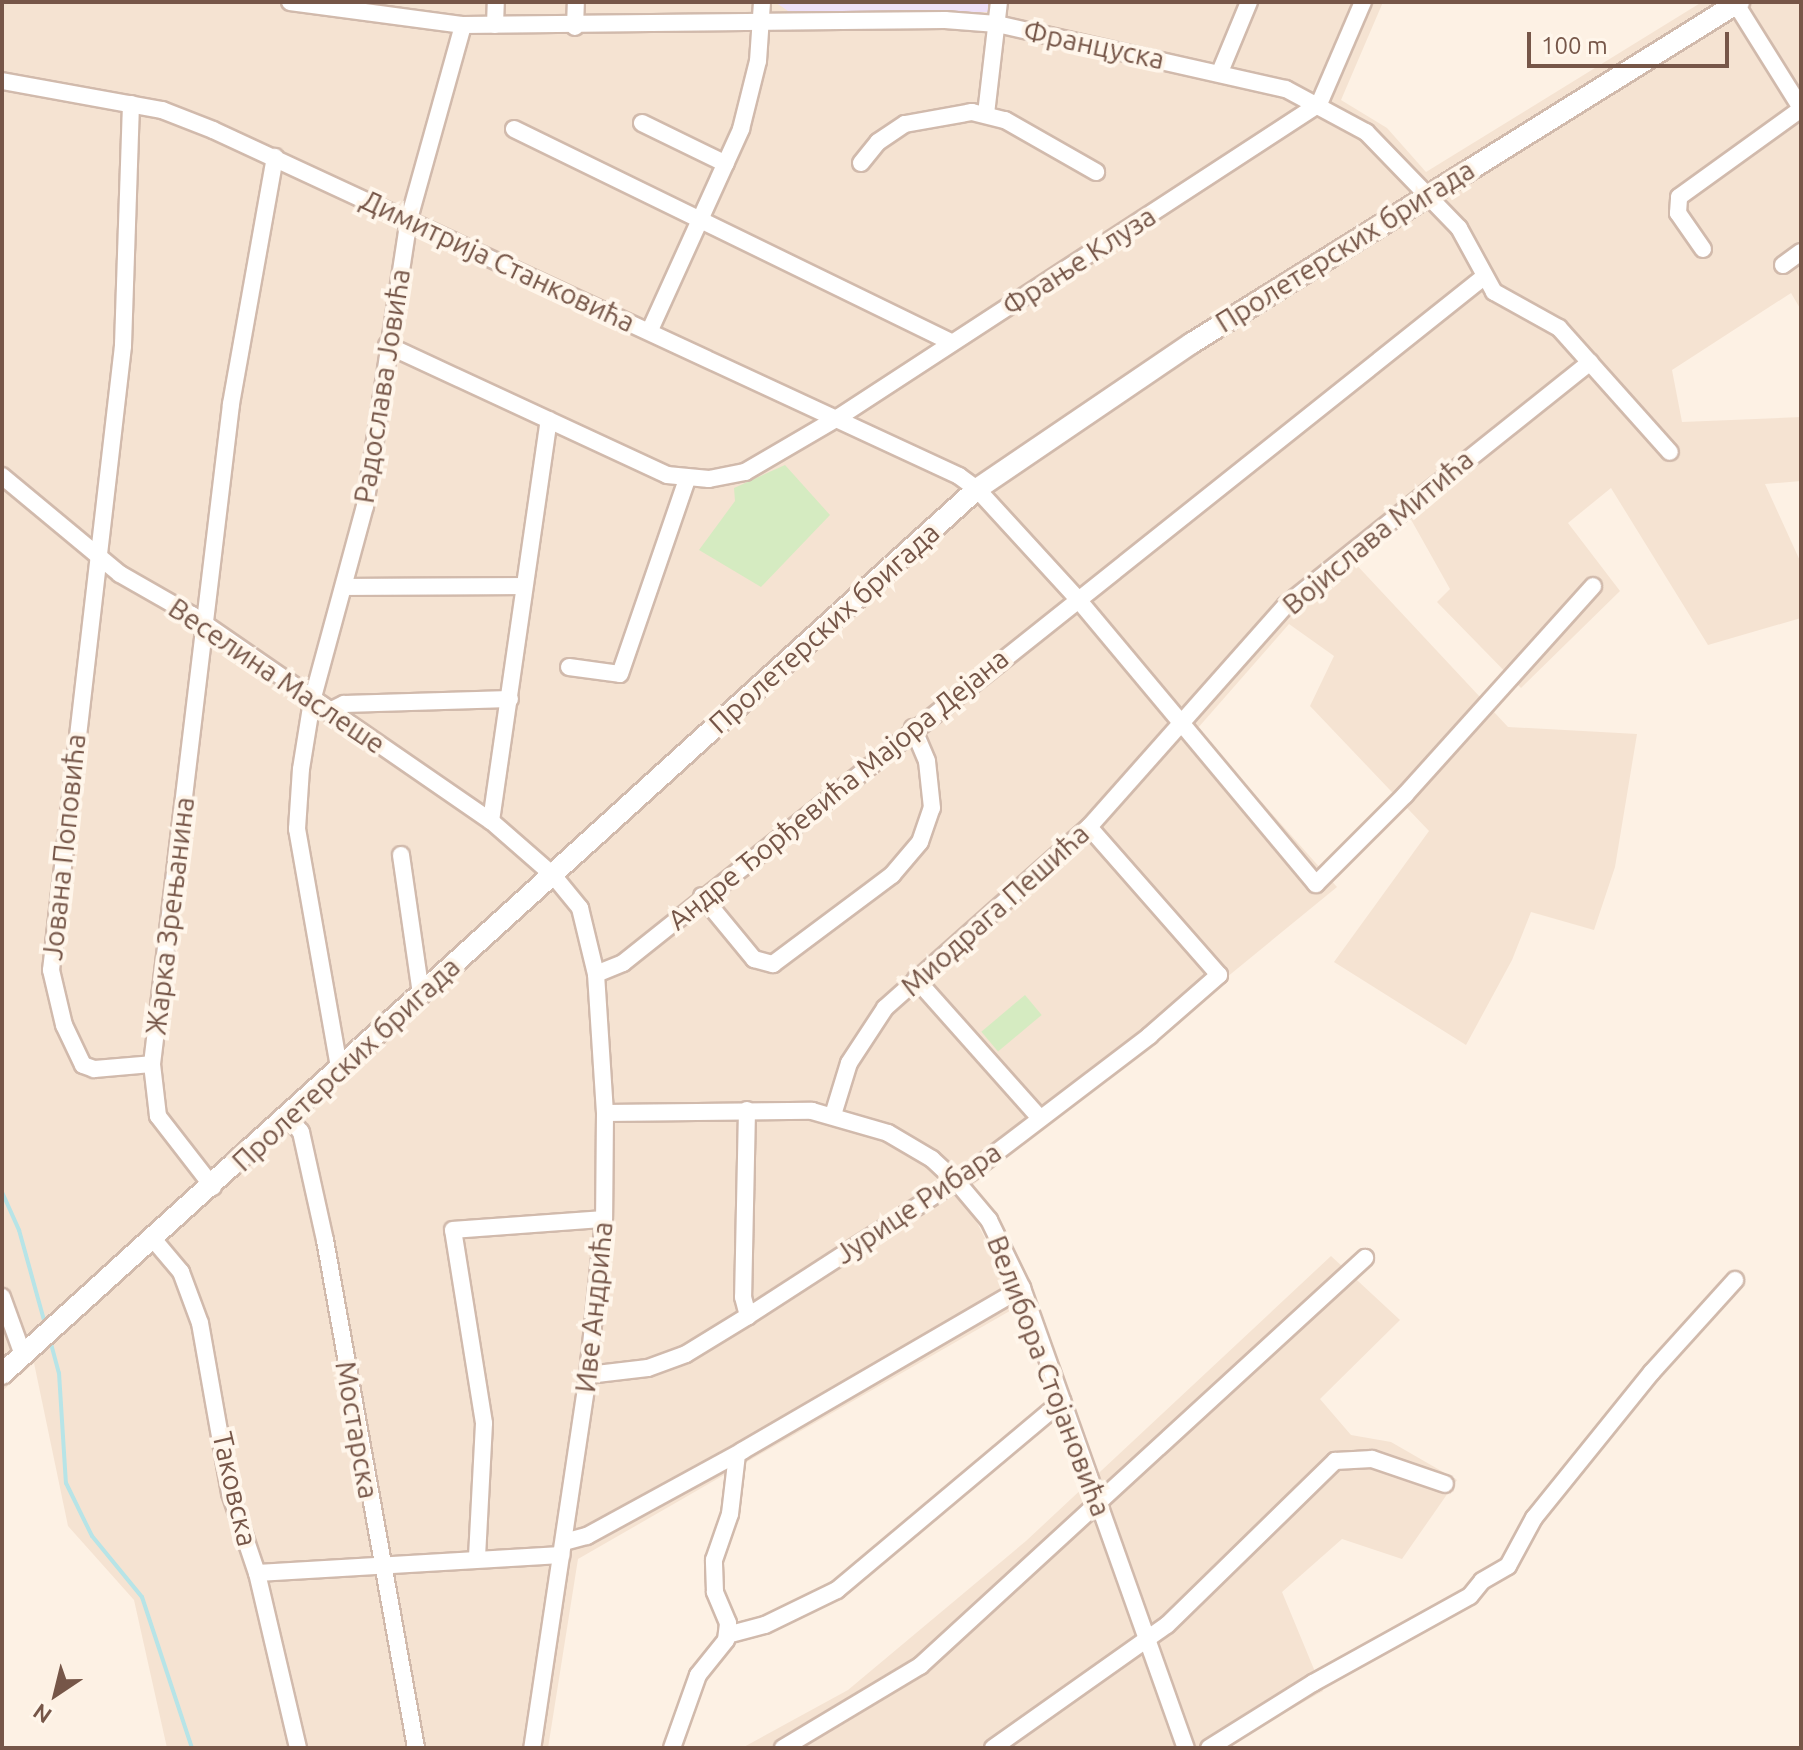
<!DOCTYPE html>
<meta charset="utf-8">
<style>
body{margin:0}
#map{position:relative;width:1803px;height:1750px;overflow:hidden;background:#fdf1e4;font-family:Ubuntu,sans-serif}
div>[style]{position:absolute}
.residential>*{inset:0;background:#f5e3d2}
.education>*{inset:0;background:#eee0f9}
.green>*{inset:0;background:#d5ebc1;transform-origin:0 0}
.stream>*{height:4px;margin:-2px;padding:0 2px;transform-origin:2px;border-radius:2px;background:#b7e4e7}
.roads{filter:drop-shadow(2px 0 #d1baac) drop-shadow(-2px 0 #d1baac) drop-shadow(0 2px #d1baac) drop-shadow(0 -2px #d1baac)}
.minor>*{height:16px;margin:-8px;padding:0 8px;transform-origin:8px;border-radius:8px;background:#fff}
.tertiary>*{height:20px;margin:-10px;padding:0 10px;transform-origin:10px;border-radius:10px;background:#fff}
span{translate:-50% -50%;white-space:nowrap;text-align:center;line-height:1.15;-webkit-text-stroke:8px #fff6eb;paint-order:stroke}
.street-label{font-size:28px;color:#765648}
.frame{position:absolute;inset:0;border:4px solid #765648;pointer-events:none}
.north{position:absolute;left:16px;top:1654px;width:80px;height:80px;-webkit-text-stroke:6px #fff6eb;paint-order:stroke;rotate:215deg;font-size:22px;font-weight:700;line-height:32px;text-align:center;color:#765648}
.north::after{content:'';display:block;margin:auto;width:28px;height:36px;background:#765648;clip-path:polygon(50% 0,100% 100%,50% 72%,0 100%)}
.scale{position:absolute;left:1527px;top:32px;width:202px;height:36px;box-sizing:border-box;border:4px solid #765648;border-top:0;padding-left:10px;font-size:24px;line-height:28px;white-space:nowrap;color:#765648;-webkit-text-stroke:6px #fff6eb;paint-order:stroke}
</style>
<div id="map">
<div class="residential">
<div style="clip-path:polygon(2px 2px,1383px 2px,1341px 100px,1387px 128px,1426px 172px,1702px 2px,1801px 2px,1801px 310px,1791px 293px,1672px 370px,1682px 422px,1801px 417px,1801px 481px,1765px 484px,1801px 563px,1801px 618px,1708px 645px,1611px 488px,1568px 523px,1620px 591px,1521px 688px,1437px 602px,1450px 589px,1409px 516px,1352px 560px,1508px 727px,1637px 734px,1615px 867px,1594px 930px,1531px 912px,1512px 960px,1466px 1045px,1334px 962px,1429px 831px,1310px 706px,1334px 656px,1289px 624px,1197px 729px,1337px 887px,962px 1194px,1020px 1305px,578px 1559px,548px 1748px,167px 1748px,134px 1600px,68px 1526px,34px 1363px,2px 1391px)"></div>
<div style="clip-path:polygon(1331px 1256px,1400px 1320px,1320px 1399px,1351px 1435px,1391px 1442px,1457px 1480px,1402px 1559px,1342px 1539px,1282px 1592px,1323px 1691px,1223px 1748px,742px 1748px,848px 1690px,1026px 1541px)"></div>
</div>
<div class="education">
<div style="clip-path:polygon(775px 2px,992px 2px,991px 12px,788px 11px)"></div>
</div>
<div class="green">
<div style="clip-path:polygon(785px 465px,830px 515px,761px 587px,699px 550px,735px 501px,734px 488px)"></div>
<div style="left:1025px;top:995px;width:26px;height:57px;rotate:50deg"></div>
</div>
<div class="stream">
<div style="left:2px;top:622px;width:37px;rotate:90deg"></div>
<div style="left:2px;top:1192px;width:42px;rotate:65.9deg"></div>
<div style="left:19px;top:1230px;width:98px;rotate:74.5deg"></div>
<div style="left:50px;top:1340px;width:34px;rotate:75deg"></div>
<div style="left:59px;top:1373px;width:110px;rotate:86.4deg"></div>
<div style="left:66px;top:1483px;width:59px;rotate:63.9deg"></div>
<div style="left:92px;top:1536px;width:79px;rotate:50.7deg"></div>
<div style="left:142px;top:1597px;width:159px;rotate:71.7deg"></div>
</div>
<div class="roads">
<div class="minor">
<div style="left:290px;top:2px;width:175px;rotate:7.6deg"></div>
<div style="left:463px;top:25px;width:482px;rotate:-0.6deg"></div>
<div style="left:945px;top:20px;width:52px;rotate:4.4deg"></div>
<div style="left:997px;top:24px;width:296px;rotate:12.7deg"></div>
<div style="left:1286px;top:89px;width:91px;rotate:28.3deg"></div>
<div style="left:1366px;top:132px;width:134px;rotate:45.9deg"></div>
<div style="left:1459px;top:228px;width:73px;rotate:61.3deg"></div>
<div style="left:1494px;top:292px;width:74px;rotate:29deg"></div>
<div style="left:1559px;top:328px;width:166px;rotate:48.2deg"></div>
<div style="left:1736px;top:4px;width:123px;rotate:58deg"></div>
<div style="left:495px;top:25px;width:23px;rotate:-88deg"></div>
<div style="left:575px;top:27px;width:25px;rotate:-88deg"></div>
<div style="left:1220px;top:72px;width:76px;rotate:-67.5deg"></div>
<div style="left:2px;top:81px;width:163px;rotate:10.3deg"></div>
<div style="left:162px;top:110px;width:55px;rotate:21.4deg"></div>
<div style="left:213px;top:130px;width:822px;rotate:24.88deg"></div>
<div style="left:959px;top:476px;width:22px;rotate:36deg"></div>
<div style="left:977px;top:489px;width:147px;rotate:47.5deg"></div>
<div style="left:1076px;top:597px;width:374px;rotate:50.1deg"></div>
<div style="left:1316px;top:884px;width:126px;rotate:-45deg"></div>
<div style="left:1405px;top:795px;width:281px;rotate:-48deg"></div>
<div style="left:131px;top:104px;width:242px;rotate:91.9deg"></div>
<div style="left:123px;top:346px;width:628px;rotate:96.58deg"></div>
<div style="left:51px;top:970px;width:57px;rotate:76.7deg"></div>
<div style="left:64px;top:1025px;width:44px;rotate:64.6deg"></div>
<div style="left:83px;top:1065px;width:12px;rotate:20deg"></div>
<div style="left:94px;top:1069px;width:58px;rotate:-4.9deg"></div>
<div style="left:986px;top:114px;width:113px;rotate:-83.4deg"></div>
<div style="left:642px;top:123px;width:93px;rotate:26deg"></div>
<div style="left:514px;top:129px;width:487px;rotate:26deg"></div>
<div style="left:861px;top:163px;width:27px;rotate:-51deg"></div>
<div style="left:878px;top:142px;width:32px;rotate:-34deg"></div>
<div style="left:905px;top:124px;width:68px;rotate:-10.2deg"></div>
<div style="left:972px;top:112px;width:34px;rotate:14deg"></div>
<div style="left:1005px;top:120px;width:105px;rotate:29.7deg"></div>
<div style="left:1703px;top:249px;width:44px;rotate:-124.8deg"></div>
<div style="left:1678px;top:213px;width:16px;rotate:-86deg"></div>
<div style="left:1679px;top:197px;width:150px;rotate:-35.8deg"></div>
<div style="left:1783px;top:265px;width:22px;rotate:-36deg"></div>
<div style="left:650px;top:330px;width:221px;rotate:-65.6deg"></div>
<div style="left:741px;top:129px;width:70px;rotate:-76deg"></div>
<div style="left:758px;top:61px;width:59px;rotate:-86.1deg"></div>
<div style="left:387px;top:345px;width:309px;rotate:24.9deg"></div>
<div style="left:667px;top:475px;width:42px;rotate:5.4deg"></div>
<div style="left:709px;top:479px;width:37px;rotate:-11deg"></div>
<div style="left:745px;top:472px;width:109px;rotate:-30.3deg"></div>
<div style="left:839px;top:417px;width:573px;rotate:-33.11deg"></div>
<div style="left:1319px;top:104px;width:111px;rotate:-66.7deg"></div>
<div style="left:2px;top:476px;width:153px;rotate:39.7deg"></div>
<div style="left:120px;top:574px;width:83px;rotate:29.7deg"></div>
<div style="left:192px;top:615px;width:363px;rotate:34.6deg"></div>
<div style="left:491px;top:821px;width:82px;rotate:41.1deg"></div>
<div style="left:553px;top:875px;width:43px;rotate:50.7deg"></div>
<div style="left:580px;top:908px;width:68px;rotate:76.4deg"></div>
<div style="left:596px;top:974px;width:139px;rotate:86.3deg"></div>
<div style="left:605px;top:1113px;width:106px;rotate:90.5deg"></div>
<div style="left:604px;top:1219px;width:157px;rotate:95.9deg"></div>
<div style="left:588px;top:1375px;width:377px;rotate:98.5deg"></div>
<div style="left:344px;top:587px;width:180px;rotate:-0.3deg"></div>
<div style="left:569px;top:667px;width:51px;rotate:7.8deg"></div>
<div style="left:620px;top:674px;width:206px;rotate:-71deg"></div>
<div style="left:328px;top:712px;width:18px;rotate:-27deg"></div>
<div style="left:344px;top:704px;width:166px;rotate:-1.7deg"></div>
<div style="left:491px;top:821px;width:405px;rotate:-81.8deg"></div>
<div style="left:401px;top:855px;width:139px;rotate:81.8deg"></div>
<div style="left:702px;top:896px;width:82px;rotate:50.5deg"></div>
<div style="left:754px;top:959px;width:20px;rotate:15deg"></div>
<div style="left:773px;top:964px;width:149px;rotate:-36.8deg"></div>
<div style="left:892px;top:875px;width:43px;rotate:-49.7deg"></div>
<div style="left:920px;top:842px;width:36px;rotate:-71deg"></div>
<div style="left:932px;top:808px;width:47px;rotate:-96.1deg"></div>
<div style="left:927px;top:761px;width:36px;rotate:-113deg"></div>
<div style="left:596px;top:974px;width:29px;rotate:-22deg"></div>
<div style="left:623px;top:963px;width:1101px;rotate:-38.55deg"></div>
<div style="left:916px;top:979px;width:186px;rotate:48.3deg"></div>
<div style="left:339px;top:1067px;width:242px;rotate:-100deg"></div>
<div style="left:297px;top:829px;width:60px;rotate:-86.2deg"></div>
<div style="left:301px;top:769px;width:69px;rotate:-80.8deg"></div>
<div style="left:312px;top:701px;width:202px;rotate:-74.8deg"></div>
<div style="left:365px;top:506px;width:290px;rotate:-81.3deg"></div>
<div style="left:409px;top:219px;width:201px;rotate:-74.4deg"></div>
<div style="left:747px;top:1110px;width:187px;rotate:91.2deg"></div>
<div style="left:743px;top:1297px;width:20px;rotate:75deg"></div>
<div style="left:605px;top:1113px;width:207px;rotate:-0.6deg"></div>
<div style="left:812px;top:1111px;width:79px;rotate:16.1deg"></div>
<div style="left:888px;top:1133px;width:51px;rotate:30.6deg"></div>
<div style="left:932px;top:1159px;width:34px;rotate:43deg"></div>
<div style="left:957px;top:1182px;width:50px;rotate:49.9deg"></div>
<div style="left:989px;top:1220px;width:76px;rotate:64.1deg"></div>
<div style="left:1022px;top:1288px;width:488px;rotate:70.4deg"></div>
<div style="left:833px;top:1115px;width:54px;rotate:-72.9deg"></div>
<div style="left:849px;top:1063px;width:66px;rotate:-56.8deg"></div>
<div style="left:885px;top:1008px;width:273px;rotate:-41.6deg"></div>
<div style="left:1089px;top:827px;width:297px;rotate:-48.4deg"></div>
<div style="left:1286px;top:605px;width:389px;rotate:-38.6deg"></div>
<div style="left:287px;top:1116px;width:21px;rotate:49deg"></div>
<div style="left:301px;top:1132px;width:111px;rotate:77.5deg"></div>
<div style="left:325px;top:1240px;width:516px;rotate:79.84deg"></div>
<div style="left:213px;top:1187px;width:90px;rotate:-127.8deg"></div>
<div style="left:158px;top:1116px;width:52px;rotate:-96.6deg"></div>
<div style="left:152px;top:1064px;width:665px;rotate:-83.17deg"></div>
<div style="left:231px;top:404px;width:251px;rotate:-79.9deg"></div>
<div style="left:154px;top:1240px;width:42px;rotate:49.8deg"></div>
<div style="left:181px;top:1272px;width:54px;rotate:69.6deg"></div>
<div style="left:200px;top:1323px;width:173px;rotate:80deg"></div>
<div style="left:230px;top:1493px;width:84px;rotate:71.4deg"></div>
<div style="left:257px;top:1573px;width:180px;rotate:76.8deg"></div>
<div style="left:2px;top:1297px;width:62px;rotate:70.1deg"></div>
<div style="left:588px;top:1375px;width:60px;rotate:-6.7deg"></div>
<div style="left:648px;top:1368px;width:40px;rotate:-20.2deg"></div>
<div style="left:686px;top:1354px;width:73px;rotate:-31.5deg"></div>
<div style="left:748px;top:1316px;width:267px;rotate:-32.9deg"></div>
<div style="left:972px;top:1171px;width:223px;rotate:-37.3deg"></div>
<div style="left:1149px;top:1036px;width:93px;rotate:-41.1deg"></div>
<div style="left:1219px;top:975px;width:197px;rotate:-131.3deg"></div>
<div style="left:564px;top:1542px;width:24px;rotate:-15deg"></div>
<div style="left:587px;top:1536px;width:177px;rotate:-28.7deg"></div>
<div style="left:742px;top:1451px;width:324px;rotate:-30.2deg"></div>
<div style="left:477px;top:1557px;width:134px;rotate:-87deg"></div>
<div style="left:484px;top:1423px;width:195px;rotate:-99.1deg"></div>
<div style="left:453px;top:1230px;width:151px;rotate:-4.2deg"></div>
<div style="left:257px;top:1573px;width:305px;rotate:-3.4deg"></div>
<div style="left:727px;top:1635px;width:39px;rotate:-15deg"></div>
<div style="left:765px;top:1625px;width:80px;rotate:-25.9deg"></div>
<div style="left:837px;top:1590px;width:294px;rotate:-40deg"></div>
<div style="left:672px;top:1748px;width:77px;rotate:-70.4deg"></div>
<div style="left:698px;top:1675px;width:45px;rotate:-51.3deg"></div>
<div style="left:726px;top:1640px;width:17px;rotate:-83deg"></div>
<div style="left:728px;top:1623px;width:34px;rotate:-113deg"></div>
<div style="left:715px;top:1592px;width:32px;rotate:-92deg"></div>
<div style="left:714px;top:1560px;width:49px;rotate:-70.8deg"></div>
<div style="left:730px;top:1514px;width:60px;rotate:-83.3deg"></div>
<div style="left:783px;top:1748px;width:160px;rotate:-30.9deg"></div>
<div style="left:920px;top:1666px;width:604px;rotate:-42.52deg"></div>
<div style="left:993px;top:1748px;width:213px;rotate:-35.3deg"></div>
<div style="left:1167px;top:1625px;width:235px;rotate:-44.3deg"></div>
<div style="left:1335px;top:1461px;width:37px;rotate:-3deg"></div>
<div style="left:1372px;top:1459px;width:77px;rotate:18.9deg"></div>
<div style="left:1209px;top:1748px;width:123px;rotate:-32deg"></div>
<div style="left:1313px;top:1683px;width:179px;rotate:-29deg"></div>
<div style="left:1470px;top:1596px;width:19px;rotate:-51deg"></div>
<div style="left:1482px;top:1581px;width:30px;rotate:-30deg"></div>
<div style="left:1508px;top:1566px;width:55px;rotate:-61.6deg"></div>
<div style="left:1534px;top:1518px;width:188px;rotate:-51.1deg"></div>
<div style="left:1652px;top:1372px;width:124px;rotate:-47.9deg"></div>
</div>
<div class="tertiary">
<div style="left:2px;top:1374px;width:1317px;rotate:-42.23deg"></div>
<div style="left:977px;top:489px;width:260px;rotate:-34.2deg"></div>
<div style="left:1192px;top:343px;width:645px;rotate:-31.94deg"></div>
</div>
</div>
<div class="street-label">
<span style="left:1094px;top:45px;rotate:12deg">Француска</span>
<span style="left:1345px;top:246px;rotate:-32deg">Пролетерских бригада</span>
<span style="left:498px;top:261px;rotate:25deg">Димитрија Станковића</span>
<span style="left:1079px;top:261px;rotate:-33deg">Фрање Клуза</span>
<span style="left:382px;top:386px;rotate:-81deg">Радослава Јовића</span>
<span style="left:1378px;top:532px;rotate:-40deg">Војислава Митића</span>
<span style="left:824px;top:628px;rotate:-42deg">Пролетерских бригада</span>
<span style="left:277px;top:676px;rotate:34deg">Веселина Маслеше</span>
<span style="left:838px;top:789px;rotate:-39deg">Андре Ђорђевића Мајора Дејана</span>
<span style="left:64px;top:847px;rotate:-84deg">Јована Поповића</span>
<span style="left:995px;top:910px;rotate:-42deg">Миодрага Пешића</span>
<span style="left:170px;top:916px;rotate:-83deg">Жарка Зрењанина</span>
<span style="left:346px;top:1064px;rotate:-43deg">Пролетерских бригада</span>
<span style="left:918px;top:1203px;rotate:-34deg">Јурице Рибара</span>
<span style="left:594px;top:1307px;rotate:-84deg">Иве Андрића</span>
<span style="left:1049px;top:1376px;rotate:69deg">Велибора Стојановића</span>
<span style="left:357px;top:1430px;rotate:80deg">Мостарска</span>
<span style="left:235px;top:1489px;rotate:77deg">Таковска</span>
</div>
<div class="frame"></div>
<div class="north">N</div>
<div class="scale">100 m</div>
</div>
